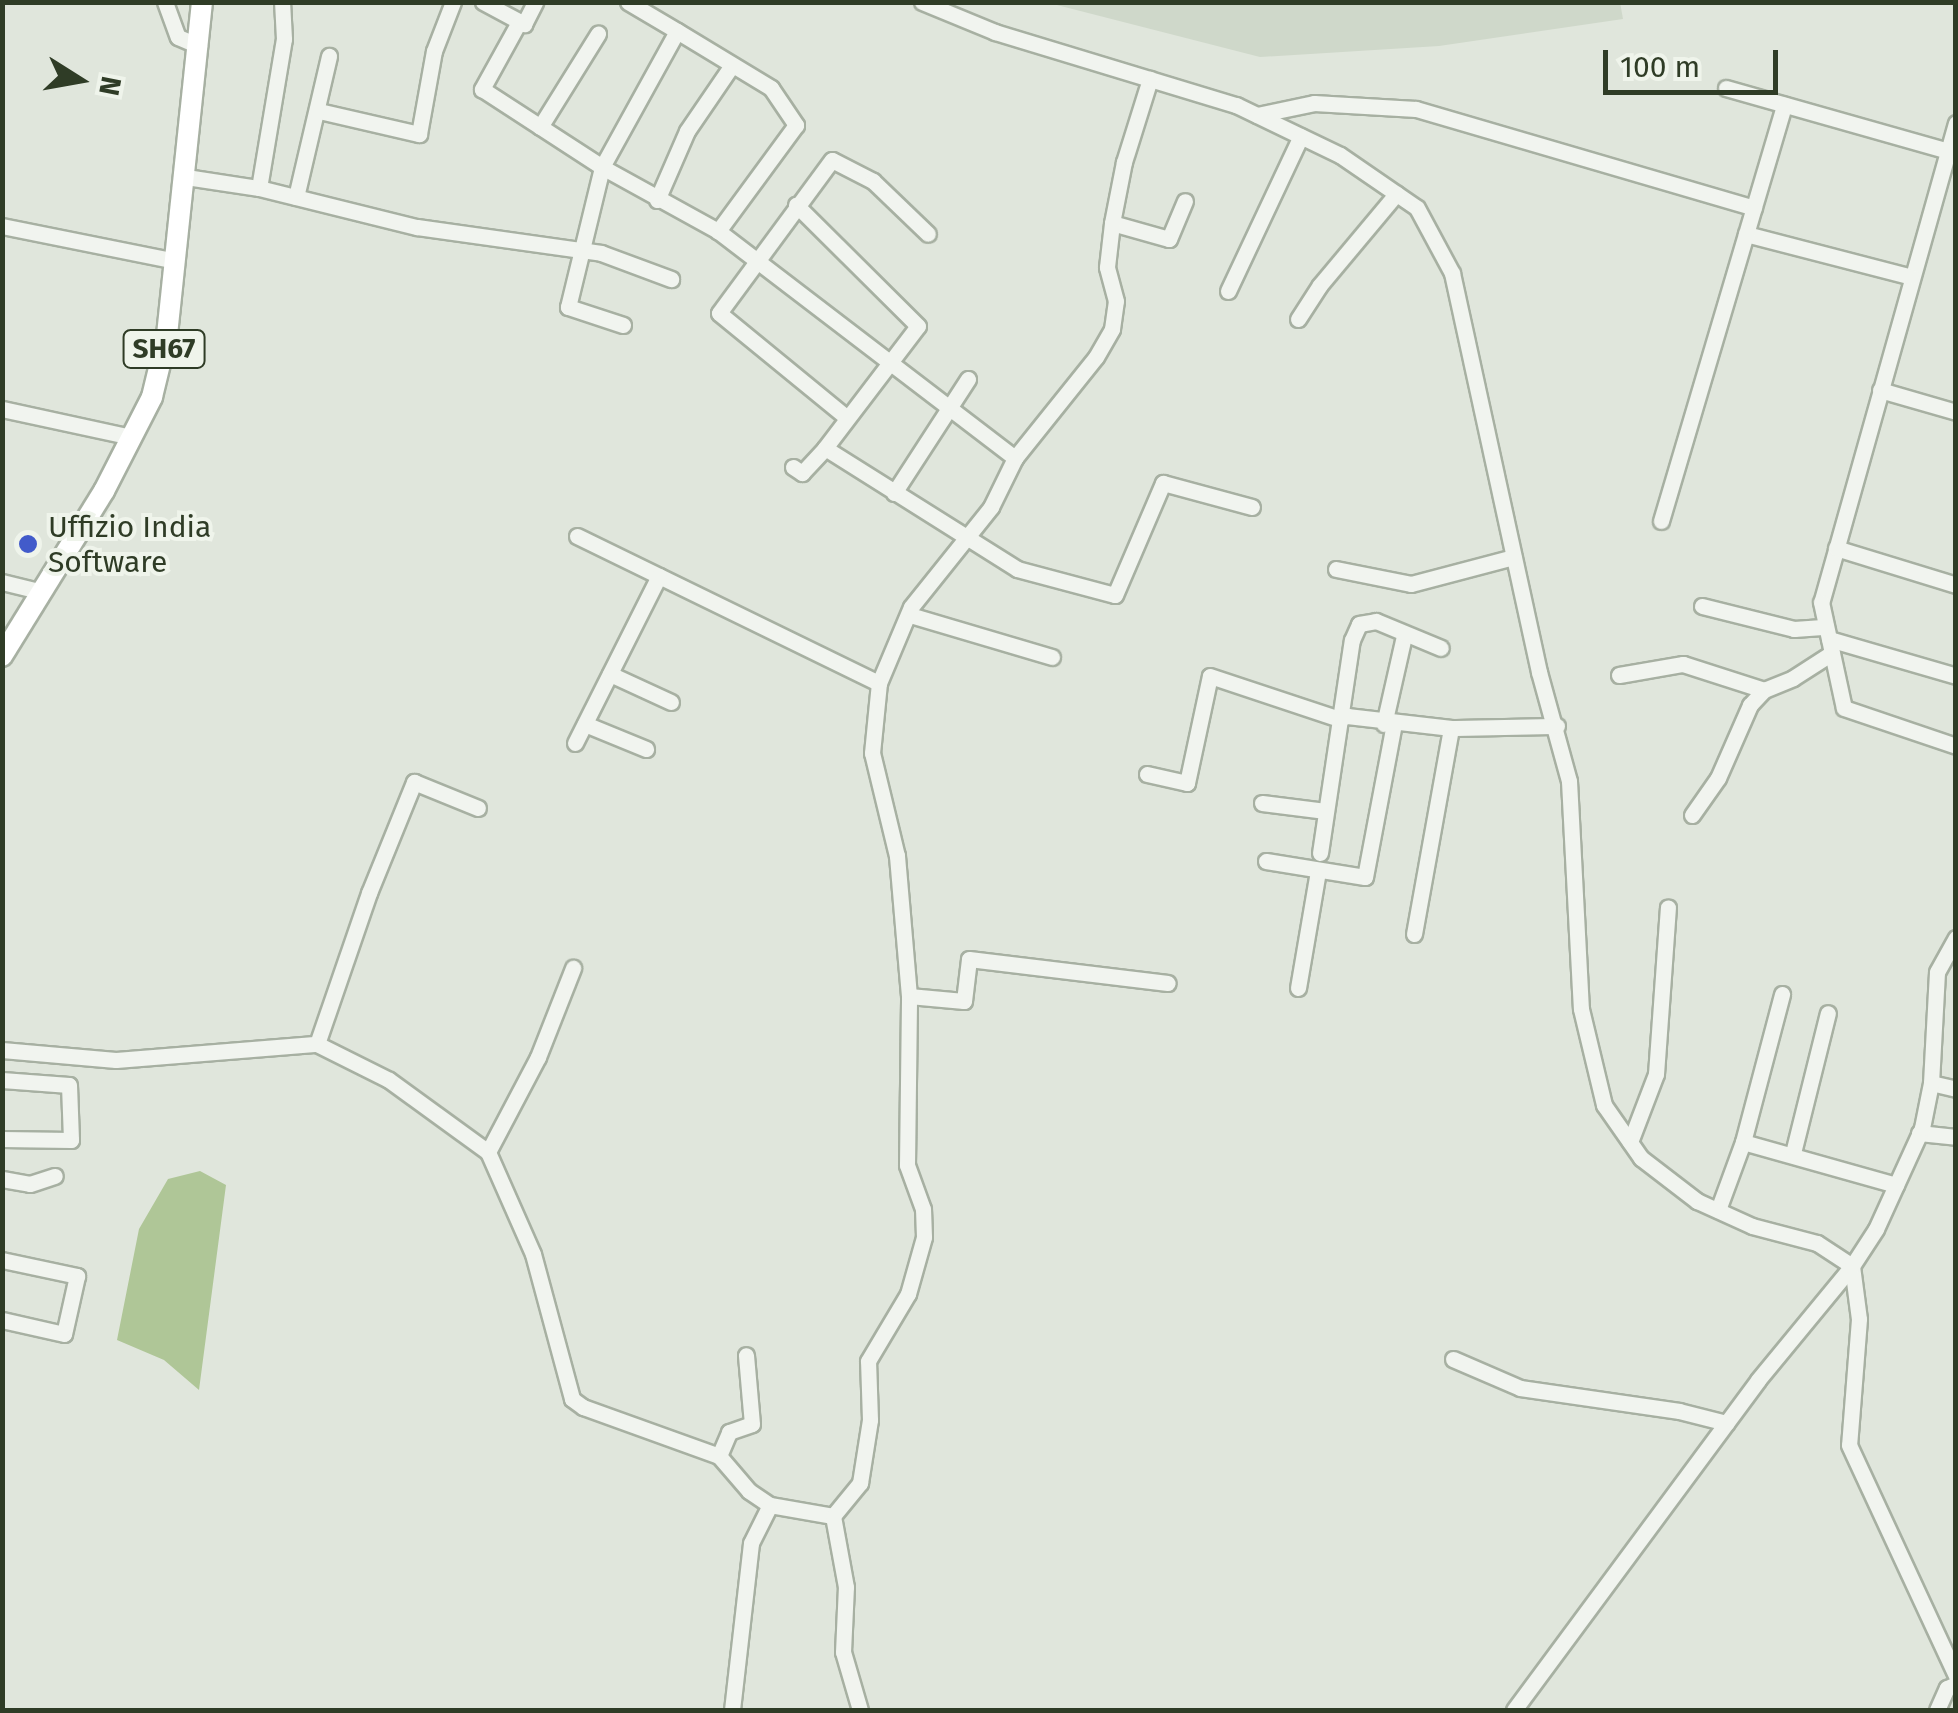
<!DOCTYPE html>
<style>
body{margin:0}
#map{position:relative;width:1958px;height:1713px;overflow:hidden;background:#e0e6dc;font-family:"Fira Sans",sans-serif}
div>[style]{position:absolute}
.built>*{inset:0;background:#cfd8ca}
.water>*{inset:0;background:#afc697}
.roads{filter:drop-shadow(2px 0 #a7b0a2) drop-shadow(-2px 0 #a7b0a2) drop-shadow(0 2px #a7b0a2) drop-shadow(0 -2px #a7b0a2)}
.minor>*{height:15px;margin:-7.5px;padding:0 7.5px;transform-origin:7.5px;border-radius:7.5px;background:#f1f4ef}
.major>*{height:20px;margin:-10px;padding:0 10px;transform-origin:10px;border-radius:10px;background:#fff}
.dots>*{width:28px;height:28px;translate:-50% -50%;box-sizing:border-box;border:5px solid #eff4eb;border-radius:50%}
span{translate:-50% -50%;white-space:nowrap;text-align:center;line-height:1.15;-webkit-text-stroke:8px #eff4eb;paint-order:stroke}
.shield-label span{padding:2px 8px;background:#eff4eb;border:2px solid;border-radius:8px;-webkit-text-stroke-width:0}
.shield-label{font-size:28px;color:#2f3c26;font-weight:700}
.poi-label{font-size:30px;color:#2f3c26}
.left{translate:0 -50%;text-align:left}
.frame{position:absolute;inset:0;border:5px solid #2f3c26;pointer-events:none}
.north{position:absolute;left:30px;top:30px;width:100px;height:100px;-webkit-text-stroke:8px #eff4eb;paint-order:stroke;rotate:101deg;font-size:28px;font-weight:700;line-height:40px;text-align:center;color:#2f3c26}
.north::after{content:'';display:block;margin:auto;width:35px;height:45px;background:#2f3c26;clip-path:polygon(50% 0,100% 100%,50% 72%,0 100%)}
.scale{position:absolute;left:1603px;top:50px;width:175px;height:45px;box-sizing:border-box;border:5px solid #2f3c26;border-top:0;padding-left:12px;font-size:30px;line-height:35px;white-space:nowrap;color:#2f3c26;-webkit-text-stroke:8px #eff4eb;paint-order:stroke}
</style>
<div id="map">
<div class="built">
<div style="clip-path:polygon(1620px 2px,1623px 19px,1439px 46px,1260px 57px,1049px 3px)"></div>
</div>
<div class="water">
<div style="clip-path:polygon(200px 1171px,226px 1185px,199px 1390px,164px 1360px,117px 1340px,139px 1229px,168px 1179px)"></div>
</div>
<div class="roads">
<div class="minor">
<div style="left:165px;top:2px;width:37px;rotate:70deg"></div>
<div style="left:178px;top:37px;width:23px;rotate:23deg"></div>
<div style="left:483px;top:2px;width:47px;rotate:28.2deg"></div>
<div style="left:524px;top:24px;width:25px;rotate:-63deg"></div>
<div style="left:628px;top:2px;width:57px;rotate:30.6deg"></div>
<div style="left:922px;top:2px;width:79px;rotate:22.3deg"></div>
<div style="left:995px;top:32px;width:252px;rotate:16.9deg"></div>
<div style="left:1236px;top:105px;width:115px;rotate:25.7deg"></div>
<div style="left:1340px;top:155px;width:93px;rotate:34.5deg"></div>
<div style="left:1417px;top:208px;width:74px;rotate:61.7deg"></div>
<div style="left:1452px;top:273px;width:408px;rotate:77.7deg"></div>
<div style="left:1539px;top:672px;width:113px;rotate:74.6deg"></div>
<div style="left:1569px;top:781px;width:228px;rotate:87deg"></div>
<div style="left:1581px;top:1009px;width:99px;rotate:76.5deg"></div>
<div style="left:1604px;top:1105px;width:65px;rotate:55.1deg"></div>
<div style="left:1641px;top:1158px;width:71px;rotate:37.5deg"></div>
<div style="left:1697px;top:1201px;width:60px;rotate:24.4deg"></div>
<div style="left:1752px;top:1226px;width:67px;rotate:14.7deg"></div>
<div style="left:1817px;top:1243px;width:42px;rotate:33.3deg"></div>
<div style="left:1852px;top:1266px;width:53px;rotate:82.5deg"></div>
<div style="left:1859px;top:1319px;width:126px;rotate:94.5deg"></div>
<div style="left:1849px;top:1445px;width:255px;rotate:65.1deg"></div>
<div style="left:519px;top:22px;width:77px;rotate:118.9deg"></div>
<div style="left:482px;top:89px;width:143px;rotate:33deg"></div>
<div style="left:602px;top:167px;width:132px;rotate:28.9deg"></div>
<div style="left:718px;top:231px;width:374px;rotate:37.4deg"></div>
<div style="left:1726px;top:88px;width:231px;rotate:15.8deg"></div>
<div style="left:319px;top:111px;width:103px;rotate:13deg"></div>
<div style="left:419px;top:134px;width:84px;rotate:-79.8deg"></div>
<div style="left:434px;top:51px;width:53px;rotate:-68.8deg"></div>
<div style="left:1257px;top:115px;width:58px;rotate:-11.9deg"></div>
<div style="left:1314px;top:103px;width:102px;rotate:3.4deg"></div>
<div style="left:1416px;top:109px;width:352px;rotate:16.3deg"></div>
<div style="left:1956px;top:123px;width:498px;rotate:105.7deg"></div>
<div style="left:1821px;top:602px;width:108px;rotate:77.8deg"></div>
<div style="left:1844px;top:708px;width:118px;rotate:18.7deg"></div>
<div style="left:540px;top:127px;width:110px;rotate:-58.1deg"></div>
<div style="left:186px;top:177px;width:74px;rotate:8.6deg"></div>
<div style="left:259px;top:188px;width:163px;rotate:13.9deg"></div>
<div style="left:417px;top:227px;width:186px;rotate:8deg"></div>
<div style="left:601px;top:253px;width:75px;rotate:20.4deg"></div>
<div style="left:259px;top:188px;width:151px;rotate:-80.5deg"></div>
<div style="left:284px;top:39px;width:37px;rotate:-93deg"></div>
<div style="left:296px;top:197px;width:145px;rotate:-76.8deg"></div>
<div style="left:657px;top:200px;width:75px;rotate:-66.5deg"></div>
<div style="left:687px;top:131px;width:80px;rotate:-55.7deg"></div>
<div style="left:1112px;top:223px;width:59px;rotate:15.7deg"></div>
<div style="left:1169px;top:239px;width:41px;rotate:-67.2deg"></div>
<div style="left:2px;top:226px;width:177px;rotate:11.4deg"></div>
<div style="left:1746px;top:234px;width:171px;rotate:14.5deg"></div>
<div style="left:1228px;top:291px;width:171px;rotate:-64.8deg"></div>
<div style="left:1298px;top:319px;width:40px;rotate:-57.1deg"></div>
<div style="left:1320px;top:285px;width:119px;rotate:-50.1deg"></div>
<div style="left:623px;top:325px;width:58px;rotate:-161.9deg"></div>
<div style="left:568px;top:307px;width:144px;rotate:-76.3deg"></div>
<div style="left:602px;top:167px;width:155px;rotate:-61.1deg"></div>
<div style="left:677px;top:31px;width:110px;rotate:31.2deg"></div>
<div style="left:771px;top:88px;width:45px;rotate:56deg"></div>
<div style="left:796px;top:125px;width:132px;rotate:126.3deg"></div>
<div style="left:1880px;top:390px;width:79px;rotate:16.1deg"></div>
<div style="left:2px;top:409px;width:132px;rotate:12.2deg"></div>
<div style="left:846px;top:417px;width:164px;rotate:-140.7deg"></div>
<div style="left:719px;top:313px;width:190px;rotate:-53.6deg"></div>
<div style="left:832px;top:160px;width:46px;rotate:27.1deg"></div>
<div style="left:873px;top:181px;width:76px;rotate:43.9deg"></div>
<div style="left:825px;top:448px;width:227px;rotate:32.2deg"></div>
<div style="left:1017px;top:569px;width:101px;rotate:14.9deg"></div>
<div style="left:1115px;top:595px;width:122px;rotate:-66.8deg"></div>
<div style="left:1163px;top:483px;width:92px;rotate:15.1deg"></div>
<div style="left:793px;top:467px;width:11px;rotate:34deg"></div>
<div style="left:802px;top:473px;width:34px;rotate:-47deg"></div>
<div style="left:825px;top:448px;width:153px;rotate:-52.7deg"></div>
<div style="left:918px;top:326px;width:172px;rotate:-135.2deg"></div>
<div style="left:894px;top:493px;width:136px;rotate:-57deg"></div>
<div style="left:1661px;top:521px;width:434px;rotate:-73.5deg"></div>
<div style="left:577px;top:536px;width:336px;rotate:26deg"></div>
<div style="left:1836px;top:548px;width:126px;rotate:17.1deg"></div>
<div style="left:1336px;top:569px;width:76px;rotate:11.3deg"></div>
<div style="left:1411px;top:584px;width:106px;rotate:-14.8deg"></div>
<div style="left:2px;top:582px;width:42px;rotate:13.7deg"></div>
<div style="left:1702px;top:606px;width:95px;rotate:14deg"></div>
<div style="left:1794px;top:629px;width:32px;rotate:-4deg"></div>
<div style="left:910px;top:615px;width:148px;rotate:16.5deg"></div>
<div style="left:1829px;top:639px;width:132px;rotate:16.2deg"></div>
<div style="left:610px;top:674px;width:67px;rotate:24.7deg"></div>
<div style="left:1619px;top:675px;width:65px;rotate:-9.8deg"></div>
<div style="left:1683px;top:664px;width:85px;rotate:17.8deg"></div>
<div style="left:1764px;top:690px;width:31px;rotate:-22deg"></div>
<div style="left:1793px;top:678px;width:46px;rotate:-32.7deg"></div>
<div style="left:585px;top:724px;width:66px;rotate:22.3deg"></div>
<div style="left:1384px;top:724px;width:90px;rotate:-77.2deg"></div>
<div style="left:575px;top:743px;width:187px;rotate:-63.3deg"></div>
<div style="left:1147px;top:774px;width:41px;rotate:12.7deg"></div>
<div style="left:1187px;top:783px;width:109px;rotate:-77.9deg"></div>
<div style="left:1210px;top:676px;width:136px;rotate:18.4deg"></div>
<div style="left:1339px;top:719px;width:9px;rotate:-21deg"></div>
<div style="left:1347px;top:716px;width:105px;rotate:6.6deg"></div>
<div style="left:1451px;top:728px;width:106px;rotate:-1.1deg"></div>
<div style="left:1262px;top:803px;width:64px;rotate:7.2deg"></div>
<div style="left:1692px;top:815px;width:45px;rotate:-54.9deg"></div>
<div style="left:1718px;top:778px;width:80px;rotate:-66.3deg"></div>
<div style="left:1750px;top:705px;width:21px;rotate:-47deg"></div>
<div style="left:1320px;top:853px;width:215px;rotate:-81.5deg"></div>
<div style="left:1352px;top:640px;width:17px;rotate:-66deg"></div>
<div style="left:1359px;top:624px;width:17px;rotate:-10deg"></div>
<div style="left:1376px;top:621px;width:70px;rotate:22.6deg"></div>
<div style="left:1266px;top:861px;width:100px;rotate:9.2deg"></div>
<div style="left:1365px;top:877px;width:156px;rotate:-79.3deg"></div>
<div style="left:1414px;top:934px;width:209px;rotate:-79.8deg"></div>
<div style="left:1298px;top:988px;width:119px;rotate:-80.3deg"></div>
<div style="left:909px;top:996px;width:55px;rotate:5.2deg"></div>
<div style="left:964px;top:1001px;width:42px;rotate:-83.2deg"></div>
<div style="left:969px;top:959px;width:200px;rotate:6.9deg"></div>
<div style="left:317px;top:1044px;width:160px;rotate:-71deg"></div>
<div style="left:369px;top:893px;width:120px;rotate:-67.9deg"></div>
<div style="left:414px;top:782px;width:69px;rotate:22.1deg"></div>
<div style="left:2px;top:1050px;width:114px;rotate:5deg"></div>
<div style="left:116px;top:1060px;width:202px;rotate:-4.6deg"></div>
<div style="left:317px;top:1044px;width:80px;rotate:26.6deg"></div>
<div style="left:389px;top:1080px;width:122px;rotate:36deg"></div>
<div style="left:488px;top:1152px;width:111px;rotate:66.2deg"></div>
<div style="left:533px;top:1254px;width:150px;rotate:74.9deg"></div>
<div style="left:572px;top:1399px;width:14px;rotate:36deg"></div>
<div style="left:583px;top:1407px;width:145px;rotate:19.8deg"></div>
<div style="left:719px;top:1456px;width:46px;rotate:49.4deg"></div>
<div style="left:749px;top:1491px;width:25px;rotate:34deg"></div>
<div style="left:770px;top:1505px;width:64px;rotate:9.9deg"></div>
<div style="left:2px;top:1080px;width:67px;rotate:4.3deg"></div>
<div style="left:69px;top:1085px;width:55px;rotate:87.9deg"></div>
<div style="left:71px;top:1140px;width:69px;rotate:-179.2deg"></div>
<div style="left:1931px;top:1083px;width:26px;rotate:13deg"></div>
<div style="left:1919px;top:1133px;width:37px;rotate:6deg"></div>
<div style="left:1630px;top:1142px;width:73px;rotate:-69.1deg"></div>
<div style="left:1656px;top:1074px;width:167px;rotate:-85.9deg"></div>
<div style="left:1743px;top:1142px;width:159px;rotate:15.7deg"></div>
<div style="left:488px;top:1152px;width:107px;rotate:-62.2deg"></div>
<div style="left:538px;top:1057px;width:96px;rotate:-68.5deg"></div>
<div style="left:1793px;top:1153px;width:144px;rotate:-76deg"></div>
<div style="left:2px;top:1179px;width:28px;rotate:10deg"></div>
<div style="left:30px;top:1184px;width:26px;rotate:-18deg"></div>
<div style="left:1718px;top:1210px;width:72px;rotate:-69.8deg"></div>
<div style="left:1743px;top:1142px;width:153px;rotate:-75.2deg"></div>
<div style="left:2px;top:1260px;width:77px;rotate:12deg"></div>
<div style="left:77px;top:1276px;width:59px;rotate:102.6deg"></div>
<div style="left:64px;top:1334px;width:64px;rotate:-167.3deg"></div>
<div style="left:1453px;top:1359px;width:73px;rotate:23.4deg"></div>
<div style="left:1520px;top:1388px;width:161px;rotate:8.2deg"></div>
<div style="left:1679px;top:1411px;width:49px;rotate:14.3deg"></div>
<div style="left:719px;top:1456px;width:26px;rotate:-67deg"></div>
<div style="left:729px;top:1432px;width:24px;rotate:-19deg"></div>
<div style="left:752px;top:1424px;width:69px;rotate:-95deg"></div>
<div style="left:732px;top:1710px;width:168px;rotate:-83.5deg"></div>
<div style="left:751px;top:1543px;width:42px;rotate:-63.4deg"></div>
<div style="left:860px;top:1710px;width:60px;rotate:-106.3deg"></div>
<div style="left:843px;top:1652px;width:65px;rotate:-87.4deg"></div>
<div style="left:846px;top:1587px;width:72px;rotate:-100.4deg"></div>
<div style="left:833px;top:1516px;width:43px;rotate:-50.7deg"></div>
<div style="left:860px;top:1483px;width:64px;rotate:-81deg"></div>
<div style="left:870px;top:1420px;width:59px;rotate:-91.9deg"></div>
<div style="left:868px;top:1361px;width:78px;rotate:-59.2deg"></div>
<div style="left:908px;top:1294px;width:59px;rotate:-74.3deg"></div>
<div style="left:924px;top:1237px;width:28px;rotate:-92deg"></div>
<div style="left:923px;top:1209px;width:47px;rotate:-110deg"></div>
<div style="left:907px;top:1165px;width:169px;rotate:-89.3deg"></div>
<div style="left:909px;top:996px;width:141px;rotate:-94.9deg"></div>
<div style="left:897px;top:856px;width:106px;rotate:-103.6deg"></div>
<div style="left:872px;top:753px;width:70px;rotate:-84.3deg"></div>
<div style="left:879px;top:683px;width:82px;rotate:-67.2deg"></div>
<div style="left:911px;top:607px;width:128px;rotate:-51.3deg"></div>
<div style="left:991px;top:507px;width:55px;rotate:-63.9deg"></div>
<div style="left:1015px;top:458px;width:129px;rotate:-51.3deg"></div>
<div style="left:1096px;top:357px;width:32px;rotate:-60deg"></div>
<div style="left:1112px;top:329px;width:28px;rotate:-82deg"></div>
<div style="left:1116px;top:301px;width:35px;rotate:-105deg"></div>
<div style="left:1107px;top:267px;width:44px;rotate:-83.5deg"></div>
<div style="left:1112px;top:223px;width:62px;rotate:-78.9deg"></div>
<div style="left:1124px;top:162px;width:87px;rotate:-72.6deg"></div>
<div style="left:1514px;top:1710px;width:410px;rotate:-53.5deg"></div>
<div style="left:1758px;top:1380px;width:148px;rotate:-50.5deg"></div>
<div style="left:1852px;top:1266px;width:44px;rotate:-57deg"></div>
<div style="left:1876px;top:1229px;width:111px;rotate:-65.5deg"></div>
<div style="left:1922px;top:1128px;width:46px;rotate:-78.7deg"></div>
<div style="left:1931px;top:1083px;width:111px;rotate:-86.9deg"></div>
<div style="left:1937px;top:972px;width:39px;rotate:-61deg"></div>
<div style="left:1937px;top:1710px;width:24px;rotate:-66deg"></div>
<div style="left:1947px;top:1688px;width:10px;rotate:-24deg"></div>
</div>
<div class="major">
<div style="left:2px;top:656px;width:194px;rotate:-58.3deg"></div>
<div style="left:104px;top:491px;width:106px;rotate:-62.9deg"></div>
<div style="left:152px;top:397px;width:64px;rotate:-76.4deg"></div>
<div style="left:167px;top:335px;width:335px;rotate:-84deg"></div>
</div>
</div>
<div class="dots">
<div style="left:28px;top:544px;background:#425bca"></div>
</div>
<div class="shield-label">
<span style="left:164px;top:349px">SH67</span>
</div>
<div class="poi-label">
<span class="left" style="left:48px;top:544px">Uffizio India<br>Software</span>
</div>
<div class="frame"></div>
<div class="north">N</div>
<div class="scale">100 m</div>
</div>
